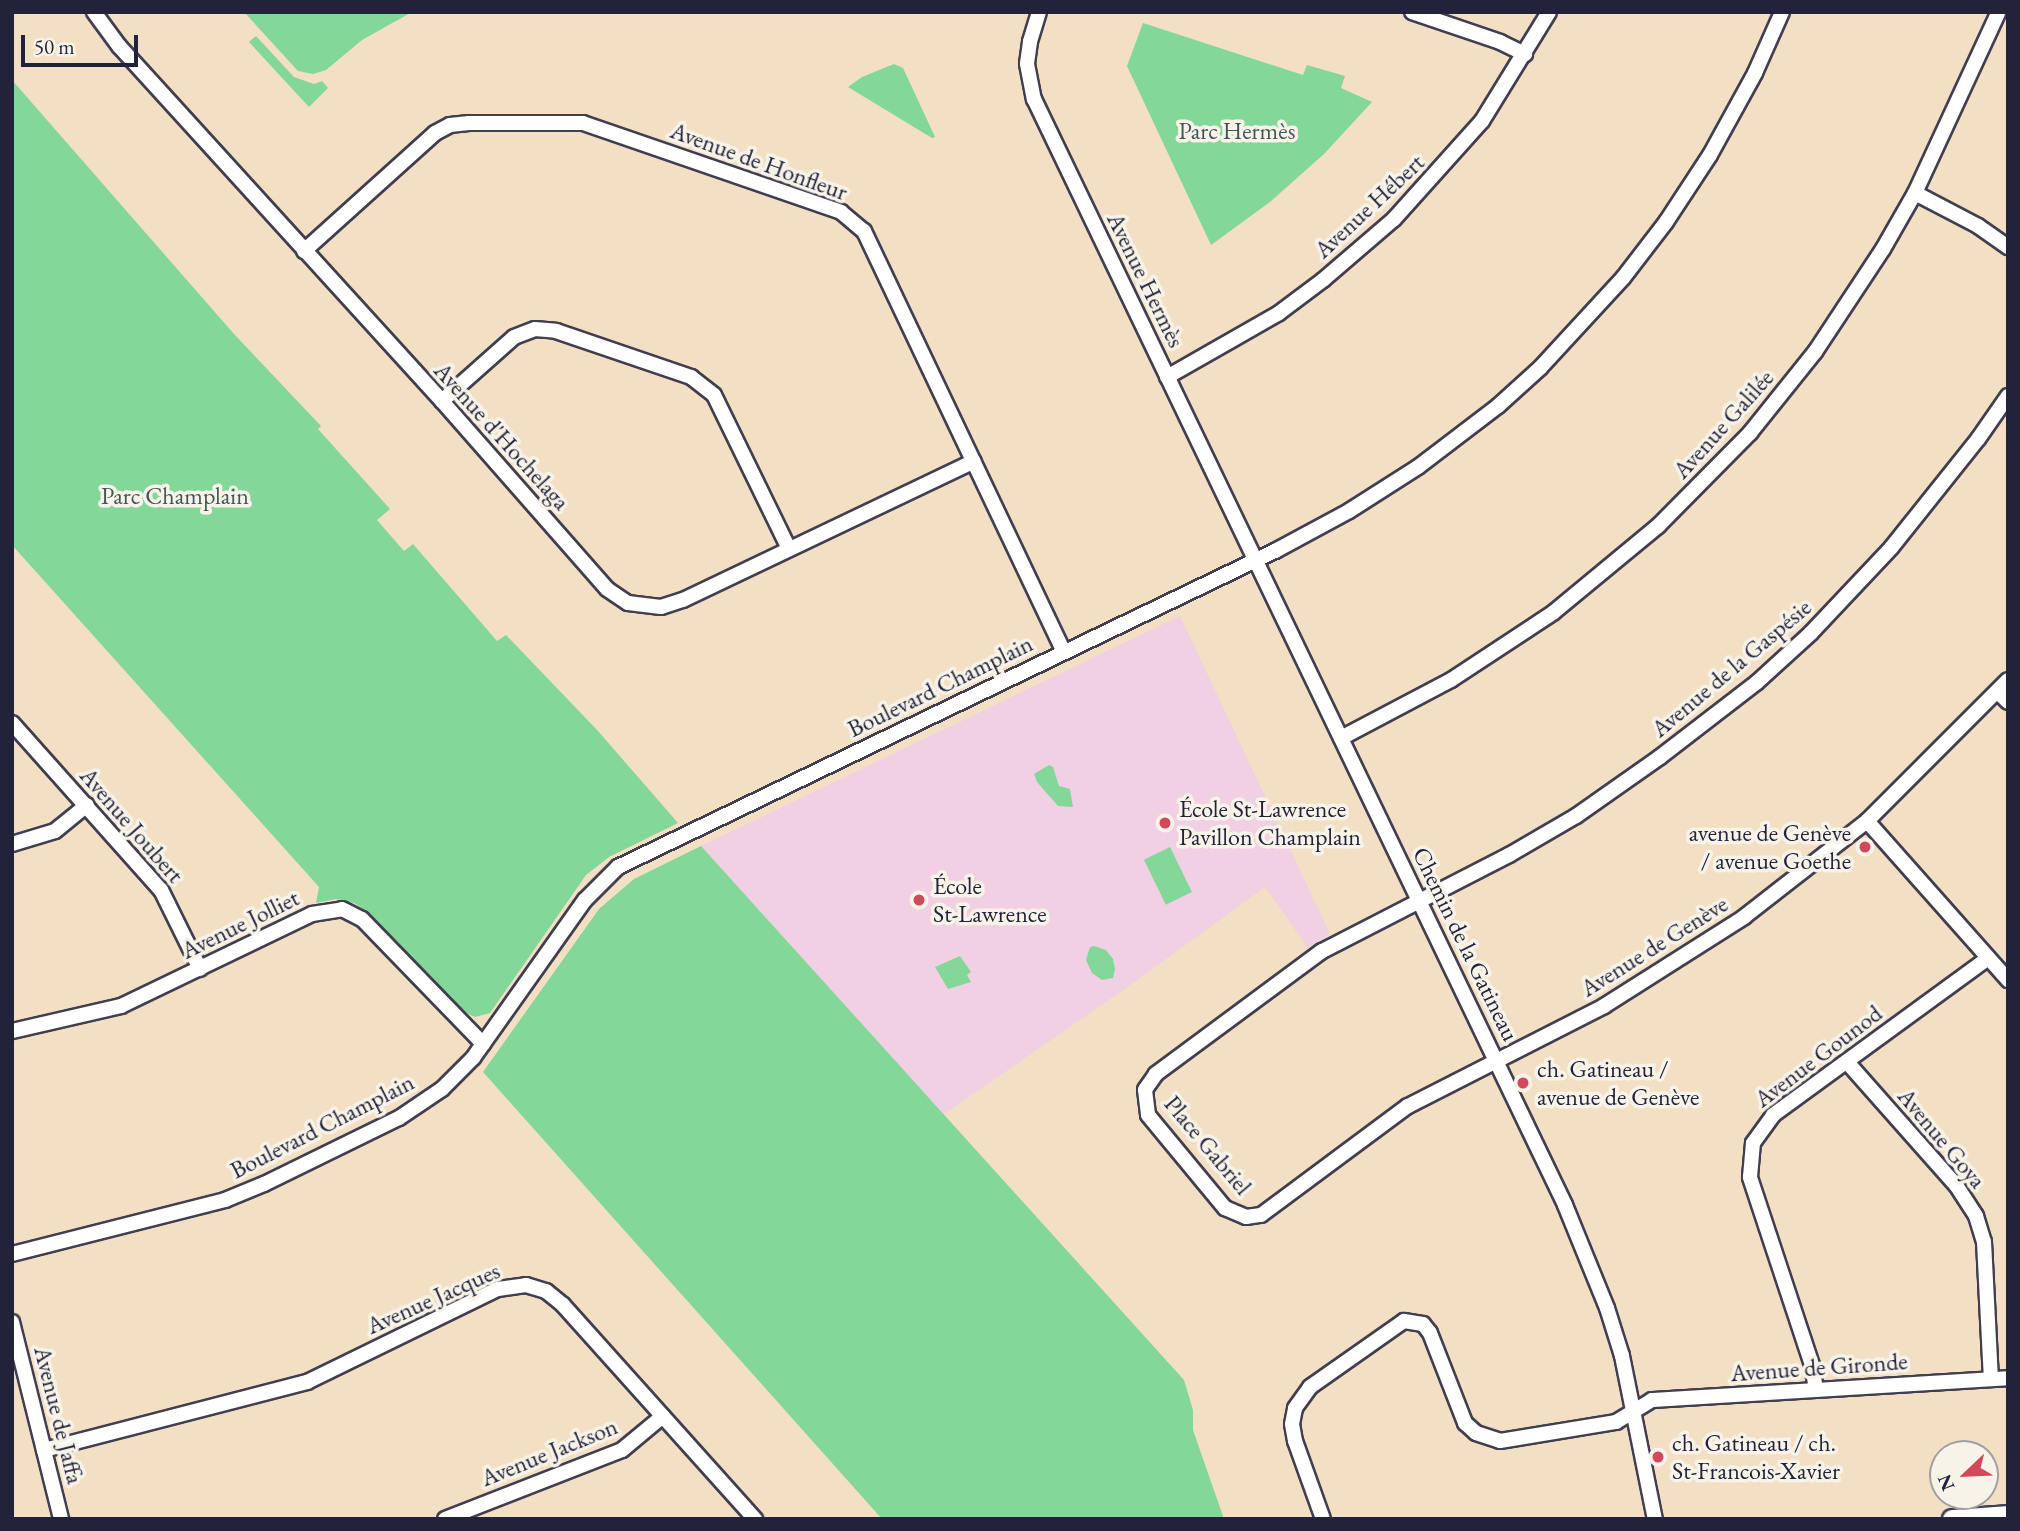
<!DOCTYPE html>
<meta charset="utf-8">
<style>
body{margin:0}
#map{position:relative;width:2020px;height:1531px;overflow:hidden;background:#f2dfc4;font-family:"EB Garamond",serif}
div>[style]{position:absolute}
.built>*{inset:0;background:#f1d0e3}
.green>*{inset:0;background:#83d799;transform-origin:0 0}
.roads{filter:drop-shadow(2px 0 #413e50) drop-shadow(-2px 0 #413e50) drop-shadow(0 2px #413e50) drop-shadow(0 -2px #413e50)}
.minor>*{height:14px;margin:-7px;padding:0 7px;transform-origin:7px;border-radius:7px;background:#fff}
.tertiary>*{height:18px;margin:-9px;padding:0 9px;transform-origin:9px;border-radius:9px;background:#fff}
.dots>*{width:19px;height:19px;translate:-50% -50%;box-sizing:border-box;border:4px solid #f7f3e8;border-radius:50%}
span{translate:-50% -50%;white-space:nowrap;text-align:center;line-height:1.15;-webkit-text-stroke:7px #f7f3e8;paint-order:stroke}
.park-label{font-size:24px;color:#3f5857}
.street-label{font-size:24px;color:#22223b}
.poi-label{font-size:24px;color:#22223b}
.left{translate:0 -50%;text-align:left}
.right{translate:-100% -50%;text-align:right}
.frame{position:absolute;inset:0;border:14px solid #22223b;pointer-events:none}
.north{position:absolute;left:1929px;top:1440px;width:70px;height:70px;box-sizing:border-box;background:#f7f3e8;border:2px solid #a29fa3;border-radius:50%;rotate:247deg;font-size:19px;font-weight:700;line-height:28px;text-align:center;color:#22223b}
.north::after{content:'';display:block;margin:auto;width:24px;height:32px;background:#d1495b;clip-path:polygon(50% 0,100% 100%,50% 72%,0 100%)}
.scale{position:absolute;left:21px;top:35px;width:117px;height:32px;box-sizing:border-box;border:4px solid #22223b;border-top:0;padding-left:9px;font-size:21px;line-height:24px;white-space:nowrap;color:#22223b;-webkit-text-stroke:5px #f7f3e8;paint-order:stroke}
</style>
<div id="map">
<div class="built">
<div style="clip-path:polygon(1180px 616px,1330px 934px,1308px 948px,1265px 887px,1129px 986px,943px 1115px,701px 846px)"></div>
</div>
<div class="green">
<div style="clip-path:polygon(244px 12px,412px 12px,362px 40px,326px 70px,313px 74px,298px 71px)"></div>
<div style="clip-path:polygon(1143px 23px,1303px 75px,1307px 65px,1345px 76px,1341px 88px,1372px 102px,1324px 154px,1270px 202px,1211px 245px,1127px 66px)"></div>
<div style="clip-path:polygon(256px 36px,294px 77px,314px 84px,322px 81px,328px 88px,309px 107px,249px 42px)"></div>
<div style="clip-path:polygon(894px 64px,903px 68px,935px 137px,932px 138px,848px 87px,862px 77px)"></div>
<div style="clip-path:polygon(12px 80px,234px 334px,321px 426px,318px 429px,390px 509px,377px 520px,404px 551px,413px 544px,497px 641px,506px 635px,598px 731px,678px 823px,609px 857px,586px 875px,490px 1013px,475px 1017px,462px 1011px,367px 912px,354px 903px,336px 899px,316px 903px,319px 887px,12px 545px)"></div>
<div style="clip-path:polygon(1049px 765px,1053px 767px,1059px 786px,1070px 789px,1073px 807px,1058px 806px,1037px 782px,1034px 774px)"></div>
<div style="clip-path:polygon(701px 846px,1184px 1380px,1193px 1410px,1193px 1430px,1224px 1519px,882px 1519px,483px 1072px,599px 909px,634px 879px)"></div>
<div style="left:1170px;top:847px;width:50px;height:29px;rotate:64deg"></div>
<div style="clip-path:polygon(1094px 946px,1106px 950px,1113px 959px,1115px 969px,1113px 978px,1102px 980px,1092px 973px,1086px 960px,1090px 947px)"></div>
<div style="clip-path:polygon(960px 956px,971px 972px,967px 975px,971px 982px,948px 989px,935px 967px)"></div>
</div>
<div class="roads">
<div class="minor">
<div style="left:94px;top:12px;width:42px;rotate:53.7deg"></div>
<div style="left:119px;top:46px;width:480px;rotate:47.7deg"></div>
<div style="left:442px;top:401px;width:250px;rotate:48.7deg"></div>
<div style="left:607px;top:589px;width:25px;rotate:34deg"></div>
<div style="left:628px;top:603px;width:33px;rotate:7deg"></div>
<div style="left:661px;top:607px;width:23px;rotate:-18deg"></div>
<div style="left:683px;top:600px;width:322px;rotate:-25.5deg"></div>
<div style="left:1039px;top:12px;width:31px;rotate:107deg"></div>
<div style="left:1030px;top:42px;width:22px;rotate:98deg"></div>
<div style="left:1027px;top:64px;width:36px;rotate:79deg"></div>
<div style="left:1034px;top:99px;width:1227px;rotate:64.35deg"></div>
<div style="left:1565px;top:1205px;width:111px;rotate:67.8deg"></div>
<div style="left:1607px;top:1308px;width:50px;rotate:72.6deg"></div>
<div style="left:1622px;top:1356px;width:166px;rotate:78.6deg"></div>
<div style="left:1412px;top:12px;width:93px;rotate:18.8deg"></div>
<div style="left:1500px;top:42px;width:28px;rotate:26deg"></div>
<div style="left:1915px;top:193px;width:71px;rotate:27.6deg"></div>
<div style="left:1978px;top:226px;width:37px;rotate:35deg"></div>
<div style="left:304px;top:251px;width:176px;rotate:-42deg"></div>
<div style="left:435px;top:133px;width:17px;rotate:-28deg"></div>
<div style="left:450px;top:125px;width:19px;rotate:-6deg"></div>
<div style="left:469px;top:123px;width:114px"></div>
<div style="left:583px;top:123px;width:273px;rotate:19deg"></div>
<div style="left:841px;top:212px;width:30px;rotate:40deg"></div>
<div style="left:864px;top:231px;width:466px;rotate:64.6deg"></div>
<div style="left:1167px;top:377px;width:129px;rotate:-29.7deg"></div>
<div style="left:1279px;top:313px;width:55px;rotate:-36.9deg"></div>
<div style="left:1323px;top:280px;width:94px;rotate:-40.7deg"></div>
<div style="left:1394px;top:219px;width:132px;rotate:-48.1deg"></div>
<div style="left:1482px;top:121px;width:128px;rotate:-58.4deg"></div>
<div style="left:2008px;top:396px;width:52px;rotate:124.9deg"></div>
<div style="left:1978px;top:439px;width:139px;rotate:128.6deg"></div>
<div style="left:1891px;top:548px;width:117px;rotate:133.3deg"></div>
<div style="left:1811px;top:633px;width:74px;rotate:137.7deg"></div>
<div style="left:1756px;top:683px;width:121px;rotate:142.4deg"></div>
<div style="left:1660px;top:757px;width:103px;rotate:144.9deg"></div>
<div style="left:1576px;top:816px;width:78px;rotate:149.8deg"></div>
<div style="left:1509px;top:855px;width:210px;rotate:152.8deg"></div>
<div style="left:1322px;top:951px;width:207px;rotate:143.5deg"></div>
<div style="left:1156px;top:1074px;width:19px;rotate:125deg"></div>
<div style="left:1145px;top:1090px;width:25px;rotate:83deg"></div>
<div style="left:1148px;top:1115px;width:121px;rotate:50.4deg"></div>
<div style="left:1225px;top:1208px;width:23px;rotate:23deg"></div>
<div style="left:1246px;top:1217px;width:15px;rotate:-8deg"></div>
<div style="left:1261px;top:1215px;width:183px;rotate:-36.6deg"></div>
<div style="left:1408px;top:1106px;width:220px;rotate:-27deg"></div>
<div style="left:1604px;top:1006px;width:166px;rotate:-32.4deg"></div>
<div style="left:1744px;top:917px;width:156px;rotate:-38deg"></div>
<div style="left:1867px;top:821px;width:199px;rotate:-45deg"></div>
<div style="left:442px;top:401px;width:96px;rotate:-41.6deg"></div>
<div style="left:514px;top:337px;width:22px;rotate:-21deg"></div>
<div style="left:535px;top:329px;width:21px;rotate:5deg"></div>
<div style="left:556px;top:331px;width:143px;rotate:18.8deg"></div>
<div style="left:691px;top:377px;width:29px;rotate:38deg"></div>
<div style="left:714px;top:395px;width:171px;rotate:64deg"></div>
<div style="left:1998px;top:692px;width:14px;rotate:45deg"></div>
<div style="left:12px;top:723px;width:224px;rotate:48.3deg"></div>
<div style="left:161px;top:890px;width:88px;rotate:63.7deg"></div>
<div style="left:1341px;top:738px;width:124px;rotate:-27.8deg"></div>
<div style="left:1451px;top:680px;width:123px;rotate:-33.4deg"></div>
<div style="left:1554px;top:612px;width:135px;rotate:-39.6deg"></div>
<div style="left:1658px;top:526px;width:131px;rotate:-45.3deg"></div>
<div style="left:1750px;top:433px;width:104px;rotate:-51.3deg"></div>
<div style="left:1815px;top:352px;width:123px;rotate:-56.6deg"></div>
<div style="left:1883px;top:249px;width:64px;rotate:-60.3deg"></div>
<div style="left:1915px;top:193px;width:198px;rotate:-65.2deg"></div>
<div style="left:1867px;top:821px;width:213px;rotate:48.4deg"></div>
<div style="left:12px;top:844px;width:45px;rotate:-16.8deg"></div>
<div style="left:55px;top:831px;width:41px;rotate:-39.1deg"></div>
<div style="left:12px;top:1031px;width:112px;rotate:-12.9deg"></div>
<div style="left:121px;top:1006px;width:212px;rotate:-25.7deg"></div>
<div style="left:312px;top:914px;width:30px;rotate:-9deg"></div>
<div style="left:342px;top:909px;width:22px;rotate:27deg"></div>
<div style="left:362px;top:919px;width:174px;rotate:45.9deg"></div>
<div style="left:1847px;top:1062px;width:164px;rotate:48.5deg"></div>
<div style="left:1956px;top:1185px;width:37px;rotate:57deg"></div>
<div style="left:1976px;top:1216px;width:27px;rotate:73deg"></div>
<div style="left:1984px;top:1242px;width:137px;rotate:87.1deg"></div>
<div style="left:12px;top:1254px;width:220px;rotate:-14.2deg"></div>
<div style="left:225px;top:1200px;width:42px;rotate:-22.3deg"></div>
<div style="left:264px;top:1184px;width:150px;rotate:-26.1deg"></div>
<div style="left:399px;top:1118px;width:52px;rotate:-34deg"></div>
<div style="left:442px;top:1089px;width:44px;rotate:-45deg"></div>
<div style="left:473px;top:1058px;width:194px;rotate:-54.7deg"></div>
<div style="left:585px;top:900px;width:47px;rotate:-45deg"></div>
<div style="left:618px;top:867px;width:729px;rotate:-25.69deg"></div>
<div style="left:1275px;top:551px;width:84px;rotate:-28.4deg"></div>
<div style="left:1349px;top:511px;width:82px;rotate:-32.5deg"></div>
<div style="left:1418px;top:467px;width:101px;rotate:-37.3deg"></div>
<div style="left:1498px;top:406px;width:57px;rotate:-42.1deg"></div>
<div style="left:1540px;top:368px;width:122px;rotate:-47.3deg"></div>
<div style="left:1623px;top:278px;width:71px;rotate:-52.5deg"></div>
<div style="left:1666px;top:222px;width:80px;rotate:-56.7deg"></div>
<div style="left:1710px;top:155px;width:94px;rotate:-61.2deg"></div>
<div style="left:1755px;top:73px;width:67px;rotate:-66.1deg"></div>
<div style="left:12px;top:1322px;width:203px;rotate:76deg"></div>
<div style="left:1816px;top:1390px;width:25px;rotate:-99deg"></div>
<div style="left:1812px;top:1365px;width:198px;rotate:-108.3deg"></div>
<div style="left:1750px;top:1177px;width:34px;rotate:-85deg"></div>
<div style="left:1753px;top:1143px;width:34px;rotate:-54deg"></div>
<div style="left:1773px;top:1115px;width:266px;rotate:-36.1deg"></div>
<div style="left:44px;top:1450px;width:272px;rotate:-14.5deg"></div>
<div style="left:307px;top:1382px;width:212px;rotate:-26deg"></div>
<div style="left:498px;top:1289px;width:28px;rotate:-8deg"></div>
<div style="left:526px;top:1285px;width:21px;rotate:17deg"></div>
<div style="left:546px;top:1291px;width:22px;rotate:39deg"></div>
<div style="left:563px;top:1305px;width:288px;rotate:48.1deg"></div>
<div style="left:445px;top:1519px;width:190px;rotate:-21.3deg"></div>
<div style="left:622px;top:1450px;width:53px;rotate:-39.7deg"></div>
<div style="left:1323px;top:1519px;width:83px;rotate:-109.7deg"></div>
<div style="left:1295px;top:1441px;width:17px;rotate:-100deg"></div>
<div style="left:1292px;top:1424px;width:16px;rotate:-79deg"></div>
<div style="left:1295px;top:1408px;width:26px;rotate:-54deg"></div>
<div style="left:1310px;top:1387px;width:115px;rotate:-35.1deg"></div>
<div style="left:1404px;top:1321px;width:19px;rotate:9deg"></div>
<div style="left:1423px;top:1324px;width:11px;rotate:52deg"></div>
<div style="left:1430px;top:1333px;width:97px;rotate:68.7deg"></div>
<div style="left:1465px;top:1423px;width:15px;rotate:42deg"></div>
<div style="left:1476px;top:1433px;width:25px;rotate:18deg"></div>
<div style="left:1500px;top:1441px;width:118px;rotate:-9.3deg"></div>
<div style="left:1616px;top:1422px;width:42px;rotate:-31.4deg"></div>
<div style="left:1652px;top:1400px;width:357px;rotate:-3.5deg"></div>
</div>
<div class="tertiary">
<div style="left:1952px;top:1519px;width:56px;rotate:-4.1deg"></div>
</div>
</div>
<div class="dots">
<div style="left:1165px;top:823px;background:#d1495b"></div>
<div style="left:1865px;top:847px;background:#d1495b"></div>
<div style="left:919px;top:900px;background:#d1495b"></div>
<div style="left:1523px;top:1083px;background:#d1495b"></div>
<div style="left:1658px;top:1457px;background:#d1495b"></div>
</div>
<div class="park-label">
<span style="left:1237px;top:131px">Parc Hermès</span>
<span style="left:175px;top:496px">Parc Champlain</span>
</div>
<div class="street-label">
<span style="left:759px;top:161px;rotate:20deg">Avenue de Honfleur</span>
<span style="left:1369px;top:206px;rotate:-43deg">Avenue Hébert</span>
<span style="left:1146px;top:280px;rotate:64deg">Avenue Hermès</span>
<span style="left:1723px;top:424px;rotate:-48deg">Avenue Galilée</span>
<span style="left:502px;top:436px;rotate:48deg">Avenue d'Hochelaga</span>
<span style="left:1731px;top:668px;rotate:-40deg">Avenue de la Gaspésie</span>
<span style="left:940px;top:686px;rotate:-26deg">Boulevard Champlain</span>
<span style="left:132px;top:825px;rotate:49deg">Avenue Joubert</span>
<span style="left:240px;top:924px;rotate:-26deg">Avenue Jolliet</span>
<span style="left:1466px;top:944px;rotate:64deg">Chemin de la Gatineau</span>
<span style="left:1654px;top:946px;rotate:-32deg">Avenue de Genève</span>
<span style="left:1818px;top:1056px;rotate:-37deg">Avenue Gounod</span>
<span style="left:322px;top:1126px;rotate:-27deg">Boulevard Champlain</span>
<span style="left:1942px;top:1138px;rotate:50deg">Avenue Goya</span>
<span style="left:1208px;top:1145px;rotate:50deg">Place Gabriel</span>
<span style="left:433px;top:1298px;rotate:-24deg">Avenue Jacques</span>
<span style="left:1819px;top:1367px;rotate:-4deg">Avenue de Gironde</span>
<span style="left:59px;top:1415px;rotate:76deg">Avenue de Jaffa</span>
<span style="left:549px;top:1452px;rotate:-22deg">Avenue Jackson</span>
</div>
<div class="poi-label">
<span class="left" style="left:1179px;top:823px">École St-Lawrence<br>Pavillon Champlain</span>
<span class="right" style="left:1851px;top:847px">avenue de Genève<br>/ avenue Goethe</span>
<span class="left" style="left:933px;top:900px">École<br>St-Lawrence</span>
<span class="left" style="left:1537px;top:1083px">ch. Gatineau /<br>avenue de Genève</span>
<span class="left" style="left:1672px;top:1457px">ch. Gatineau / ch.<br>St-Francois-Xavier</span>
</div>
<div class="frame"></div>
<div class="north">N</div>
<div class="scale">50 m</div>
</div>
